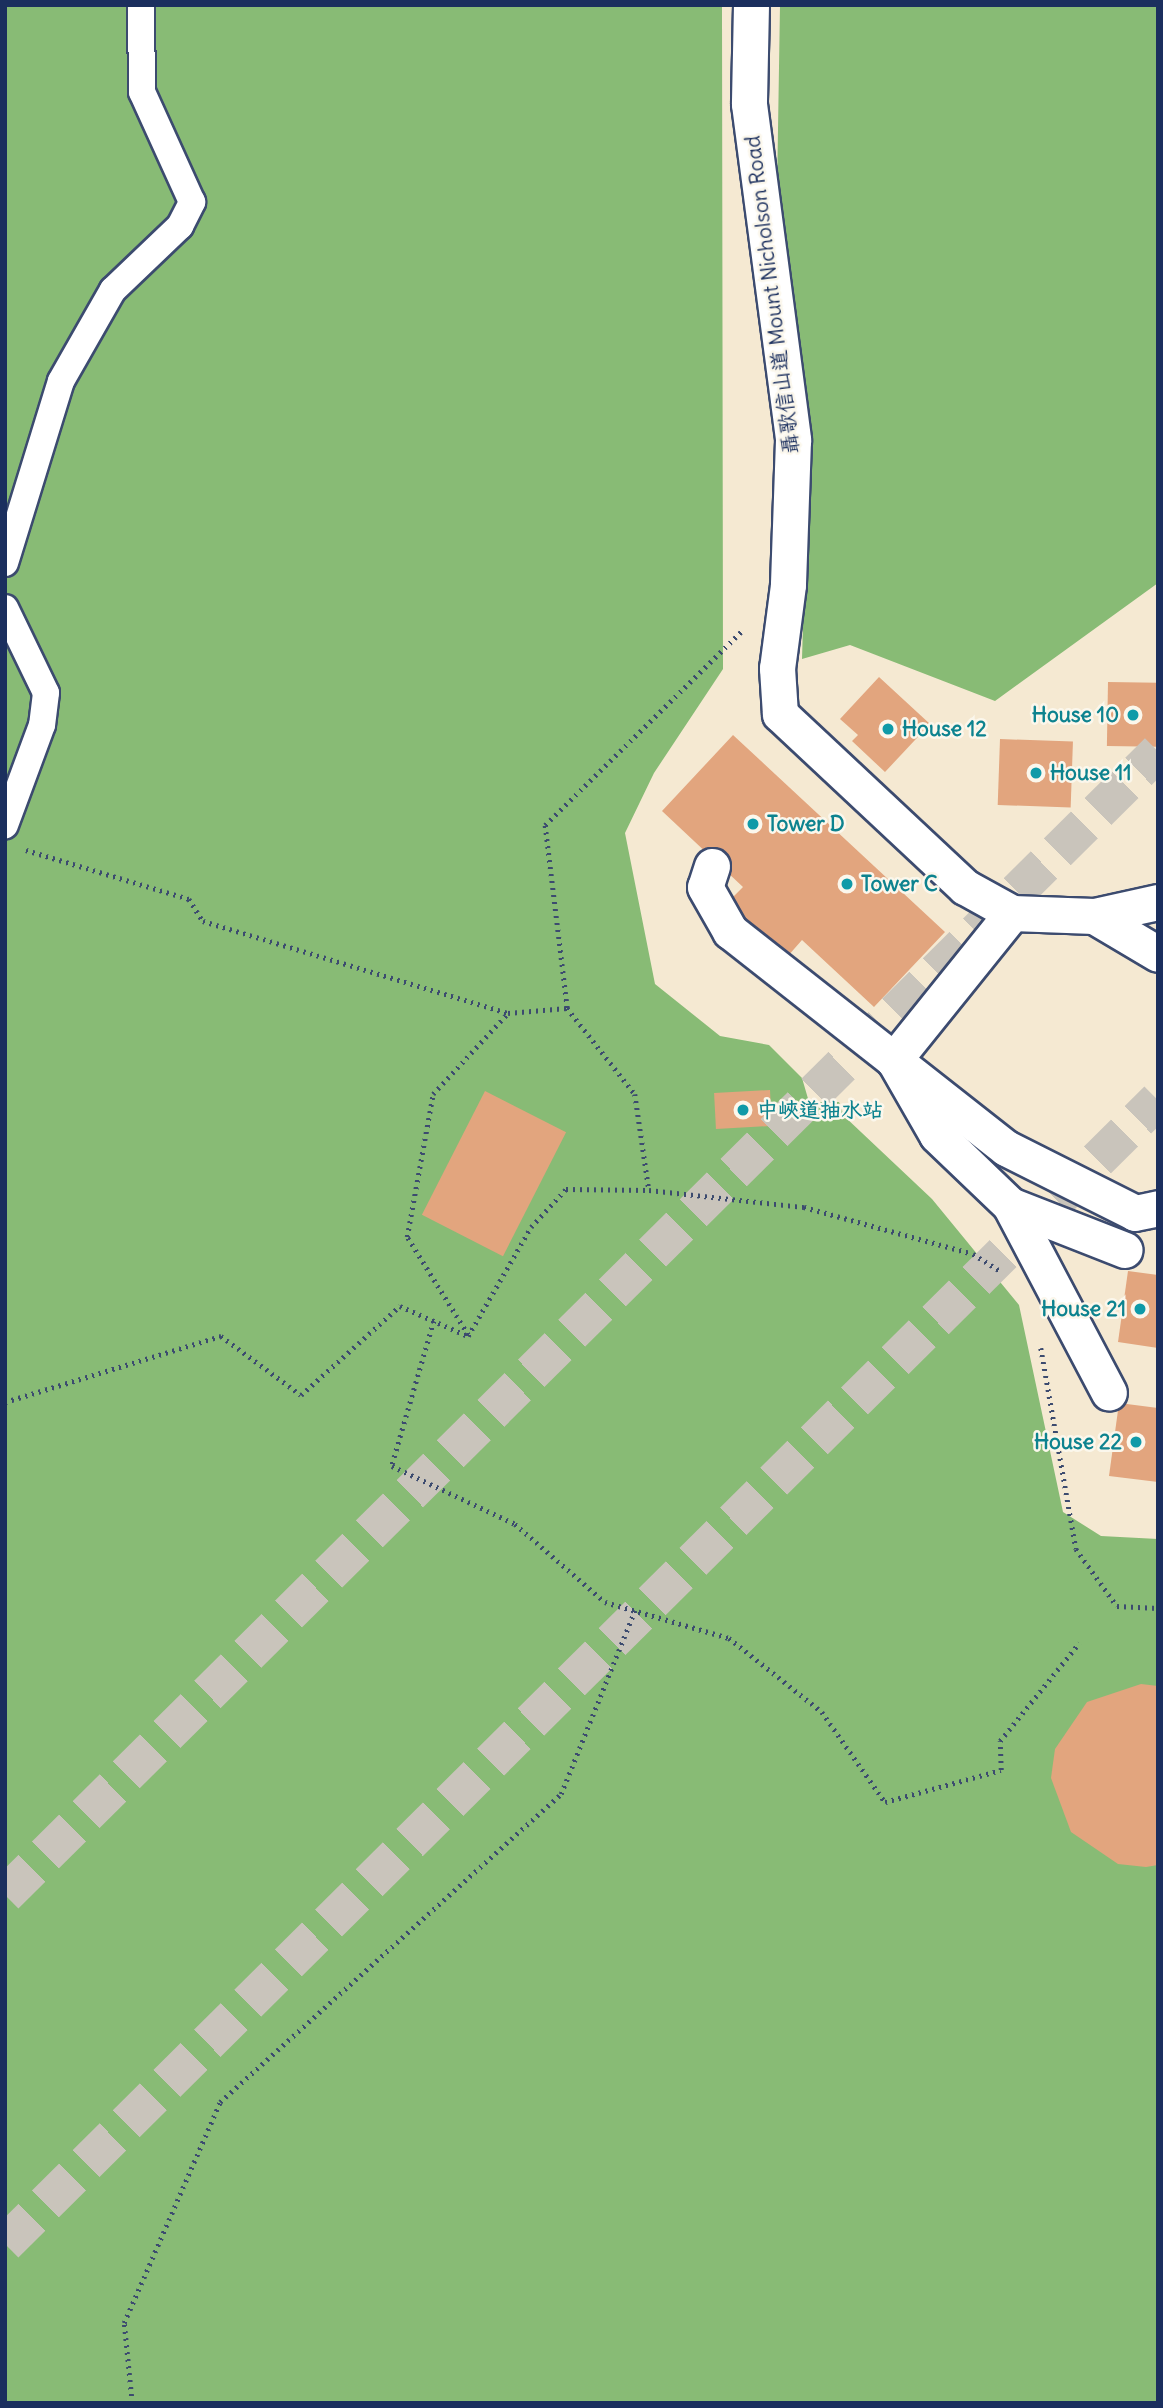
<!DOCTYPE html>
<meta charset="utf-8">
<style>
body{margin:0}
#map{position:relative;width:1163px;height:2408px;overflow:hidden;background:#f5e9d2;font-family:Delius,"LXGW WenKai TC",sans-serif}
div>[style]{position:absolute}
.forest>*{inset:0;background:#88bb75}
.building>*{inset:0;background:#e2a57e;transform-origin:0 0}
.trunk-tunnel>*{height:38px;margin-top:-19px;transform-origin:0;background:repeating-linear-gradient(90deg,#c9c4bb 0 38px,transparent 0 57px)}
.path>*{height:4.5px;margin-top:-2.25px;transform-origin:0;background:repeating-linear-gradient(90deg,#3c4b6f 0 2px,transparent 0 7px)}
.roads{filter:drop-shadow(2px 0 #3c4b6f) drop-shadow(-2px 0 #3c4b6f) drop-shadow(0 2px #3c4b6f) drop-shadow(0 -2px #3c4b6f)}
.pedestrian>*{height:26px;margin:-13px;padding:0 13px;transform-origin:13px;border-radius:13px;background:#fff}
.minor>*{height:35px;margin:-17.5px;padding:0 17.5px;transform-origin:17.5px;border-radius:17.5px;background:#fff}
.dots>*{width:19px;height:19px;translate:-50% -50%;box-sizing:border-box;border:4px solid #fbf7ec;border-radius:50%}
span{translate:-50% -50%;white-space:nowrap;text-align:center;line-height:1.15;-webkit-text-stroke:5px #fbf7ec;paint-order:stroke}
.street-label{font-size:21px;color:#1b2f5e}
.culture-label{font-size:21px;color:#0d838f;font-weight:700}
.right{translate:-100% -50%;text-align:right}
.left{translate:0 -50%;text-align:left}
.frame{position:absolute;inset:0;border:7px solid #1b2f5e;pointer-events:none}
</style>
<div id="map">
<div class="forest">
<div style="clip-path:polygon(5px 5px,722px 5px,723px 669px,654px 773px,625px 833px,655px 984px,720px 1036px,769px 1045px,802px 1078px,809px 1102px,839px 1102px,844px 1116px,932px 1199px,1019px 1305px,1063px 1512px,1101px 1536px,1158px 1539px,1158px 2403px,5px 2403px)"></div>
<div style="clip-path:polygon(780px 5px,1158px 5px,1158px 583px,995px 701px,850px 645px,802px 659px,808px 458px,777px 191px)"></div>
</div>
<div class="building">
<div style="clip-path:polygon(879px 677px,930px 724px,885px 772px,852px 741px,858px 735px,840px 719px)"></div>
<div style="left:1108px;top:682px;width:50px;height:64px;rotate:1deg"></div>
<div style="clip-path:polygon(733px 735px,945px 932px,874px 1007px,802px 940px,787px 957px,728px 902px,743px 887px,662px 811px)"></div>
<div style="left:1000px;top:739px;width:73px;height:66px;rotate:2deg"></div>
<div style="left:770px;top:1090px;width:36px;height:56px;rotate:87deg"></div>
<div style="left:485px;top:1091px;width:91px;height:139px;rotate:27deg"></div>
<div style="clip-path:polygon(1128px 1271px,1158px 1275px,1158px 1348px,1118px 1342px)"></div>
<div style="clip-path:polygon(1119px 1403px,1158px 1408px,1158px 1482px,1109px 1476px)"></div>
<div style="clip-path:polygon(1141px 1684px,1158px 1686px,1158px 1865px,1146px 1867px,1118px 1864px,1071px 1832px,1051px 1778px,1055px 1749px,1087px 1702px)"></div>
</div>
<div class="trunk-tunnel">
<div style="left:5px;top:1895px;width:1624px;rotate:-44.75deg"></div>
<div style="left:5px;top:2244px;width:1624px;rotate:-44.78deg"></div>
</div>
<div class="path">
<div style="left:26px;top:850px;width:170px;rotate:16.7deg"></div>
<div style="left:189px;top:899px;width:26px;rotate:58deg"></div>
<div style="left:203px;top:921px;width:319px;rotate:16.8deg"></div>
<div style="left:508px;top:1013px;width:59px;rotate:-4.8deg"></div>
<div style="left:567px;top:1008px;width:110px;rotate:51.7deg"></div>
<div style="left:635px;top:1094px;width:97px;rotate:81.7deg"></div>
<div style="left:567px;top:1008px;width:184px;rotate:-96.9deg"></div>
<div style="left:545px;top:825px;width:276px;rotate:-44.6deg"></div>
<div style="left:434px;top:1321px;width:151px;rotate:106.2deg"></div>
<div style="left:392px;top:1466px;width:136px;rotate:25.2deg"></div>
<div style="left:515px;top:1524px;width:119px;rotate:40.9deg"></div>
<div style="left:605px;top:1602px;width:129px;rotate:16.2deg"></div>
<div style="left:729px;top:1638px;width:119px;rotate:38.5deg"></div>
<div style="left:822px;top:1712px;width:110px;rotate:55deg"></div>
<div style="left:885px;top:1802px;width:120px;rotate:-15.4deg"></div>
<div style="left:1001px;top:1770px;width:29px;rotate:-92deg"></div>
<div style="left:1000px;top:1741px;width:126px;rotate:-51.1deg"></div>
<div style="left:468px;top:1335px;width:115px;rotate:-121.9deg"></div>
<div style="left:407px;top:1237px;width:145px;rotate:-79.7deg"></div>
<div style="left:433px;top:1094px;width:110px;rotate:-47.2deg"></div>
<div style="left:468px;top:1336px;width:126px;rotate:-60deg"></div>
<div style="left:531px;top:1227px;width:52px;rotate:-47.4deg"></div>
<div style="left:566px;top:1189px;width:83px;rotate:0.7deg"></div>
<div style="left:649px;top:1190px;width:156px;rotate:6.3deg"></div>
<div style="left:804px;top:1207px;width:175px;rotate:15.5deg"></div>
<div style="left:973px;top:1254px;width:34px;rotate:32deg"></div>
<div style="left:1041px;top:1348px;width:204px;rotate:80.1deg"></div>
<div style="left:1076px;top:1549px;width:70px;rotate:54.3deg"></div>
<div style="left:1117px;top:1606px;width:41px;rotate:2.8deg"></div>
<div style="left:5px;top:1402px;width:226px;rotate:-17deg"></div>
<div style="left:221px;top:1336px;width:99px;rotate:36.4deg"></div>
<div style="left:301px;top:1395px;width:133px;rotate:-42deg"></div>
<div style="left:400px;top:1306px;width:74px;rotate:23.8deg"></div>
<div style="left:132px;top:2403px;width:80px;rotate:-95.7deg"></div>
<div style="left:124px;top:2323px;width:241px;rotate:-66.5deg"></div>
<div style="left:220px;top:2102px;width:460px;rotate:-42.1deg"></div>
<div style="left:561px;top:1794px;width:198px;rotate:-68.1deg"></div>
</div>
<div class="roads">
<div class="pedestrian">
<div style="left:5px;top:563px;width:190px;rotate:-72.9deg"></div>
<div style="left:61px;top:381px;width:105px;rotate:-60.3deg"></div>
<div style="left:113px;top:290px;width:93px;rotate:-43.7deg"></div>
<div style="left:180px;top:226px;width:27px;rotate:-63deg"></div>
<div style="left:192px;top:202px;width:121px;rotate:-114.4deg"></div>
<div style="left:142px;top:92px;width:87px;rotate:-90.7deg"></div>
<div style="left:5px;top:608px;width:94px;rotate:64.2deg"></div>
<div style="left:46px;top:693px;width:32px;rotate:97deg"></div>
<div style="left:42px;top:725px;width:107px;rotate:110.3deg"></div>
</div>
<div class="minor">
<div style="left:751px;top:5px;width:99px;rotate:91.2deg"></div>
<div style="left:749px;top:104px;width:339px;rotate:82.5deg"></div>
<div style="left:793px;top:440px;width:145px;rotate:92deg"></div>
<div style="left:788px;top:585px;width:84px;rotate:97.5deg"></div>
<div style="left:777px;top:668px;width:46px;rotate:86.3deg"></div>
<div style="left:780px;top:714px;width:253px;rotate:43.1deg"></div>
<div style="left:965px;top:887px;width:54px;rotate:29deg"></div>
<div style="left:1012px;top:913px;width:82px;rotate:2.1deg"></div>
<div style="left:1094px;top:916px;width:66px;rotate:-12.3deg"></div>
<div style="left:712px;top:866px;width:22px;rotate:108deg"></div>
<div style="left:705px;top:887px;width:51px;rotate:60.4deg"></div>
<div style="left:730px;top:931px;width:209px;rotate:38.2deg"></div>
<div style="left:894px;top:1060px;width:86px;rotate:60.2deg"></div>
<div style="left:937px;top:1135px;width:101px;rotate:43.8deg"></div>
<div style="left:1010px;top:1205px;width:123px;rotate:21.4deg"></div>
<div style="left:1012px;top:913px;width:189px;rotate:128.8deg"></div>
<div style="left:894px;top:1060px;width:142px;rotate:38.2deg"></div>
<div style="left:1006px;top:1148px;width:144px;rotate:26.7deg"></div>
<div style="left:1135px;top:1213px;width:24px;rotate:-12deg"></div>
<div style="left:1094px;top:916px;width:74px;rotate:30.7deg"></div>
<div style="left:1010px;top:1205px;width:212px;rotate:62.2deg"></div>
</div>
</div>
<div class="dots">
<div style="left:1133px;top:715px;background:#0f9aa8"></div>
<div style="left:888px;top:729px;background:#0f9aa8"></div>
<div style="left:1036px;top:773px;background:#0f9aa8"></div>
<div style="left:753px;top:824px;background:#0f9aa8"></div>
<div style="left:847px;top:884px;background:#0f9aa8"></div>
<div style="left:743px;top:1110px;background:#0f9aa8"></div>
<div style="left:1140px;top:1309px;background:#0f9aa8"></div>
<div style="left:1136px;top:1442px;background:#0f9aa8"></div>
</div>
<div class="street-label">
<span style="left:772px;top:295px;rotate:-97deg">聶歌信山道 Mount Nicholson Road</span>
</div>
<div class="culture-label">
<span class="right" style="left:1119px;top:715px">House 10</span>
<span class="left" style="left:902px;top:729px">House 12</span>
<span class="left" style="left:1050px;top:773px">House 11</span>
<span class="left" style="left:767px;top:824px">Tower D</span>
<span class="left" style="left:861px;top:884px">Tower C</span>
<span class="left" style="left:757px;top:1110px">中峽道抽水站</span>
<span class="right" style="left:1126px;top:1309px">House 21</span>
<span class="right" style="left:1122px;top:1442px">House 22</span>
</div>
<div class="frame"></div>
</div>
